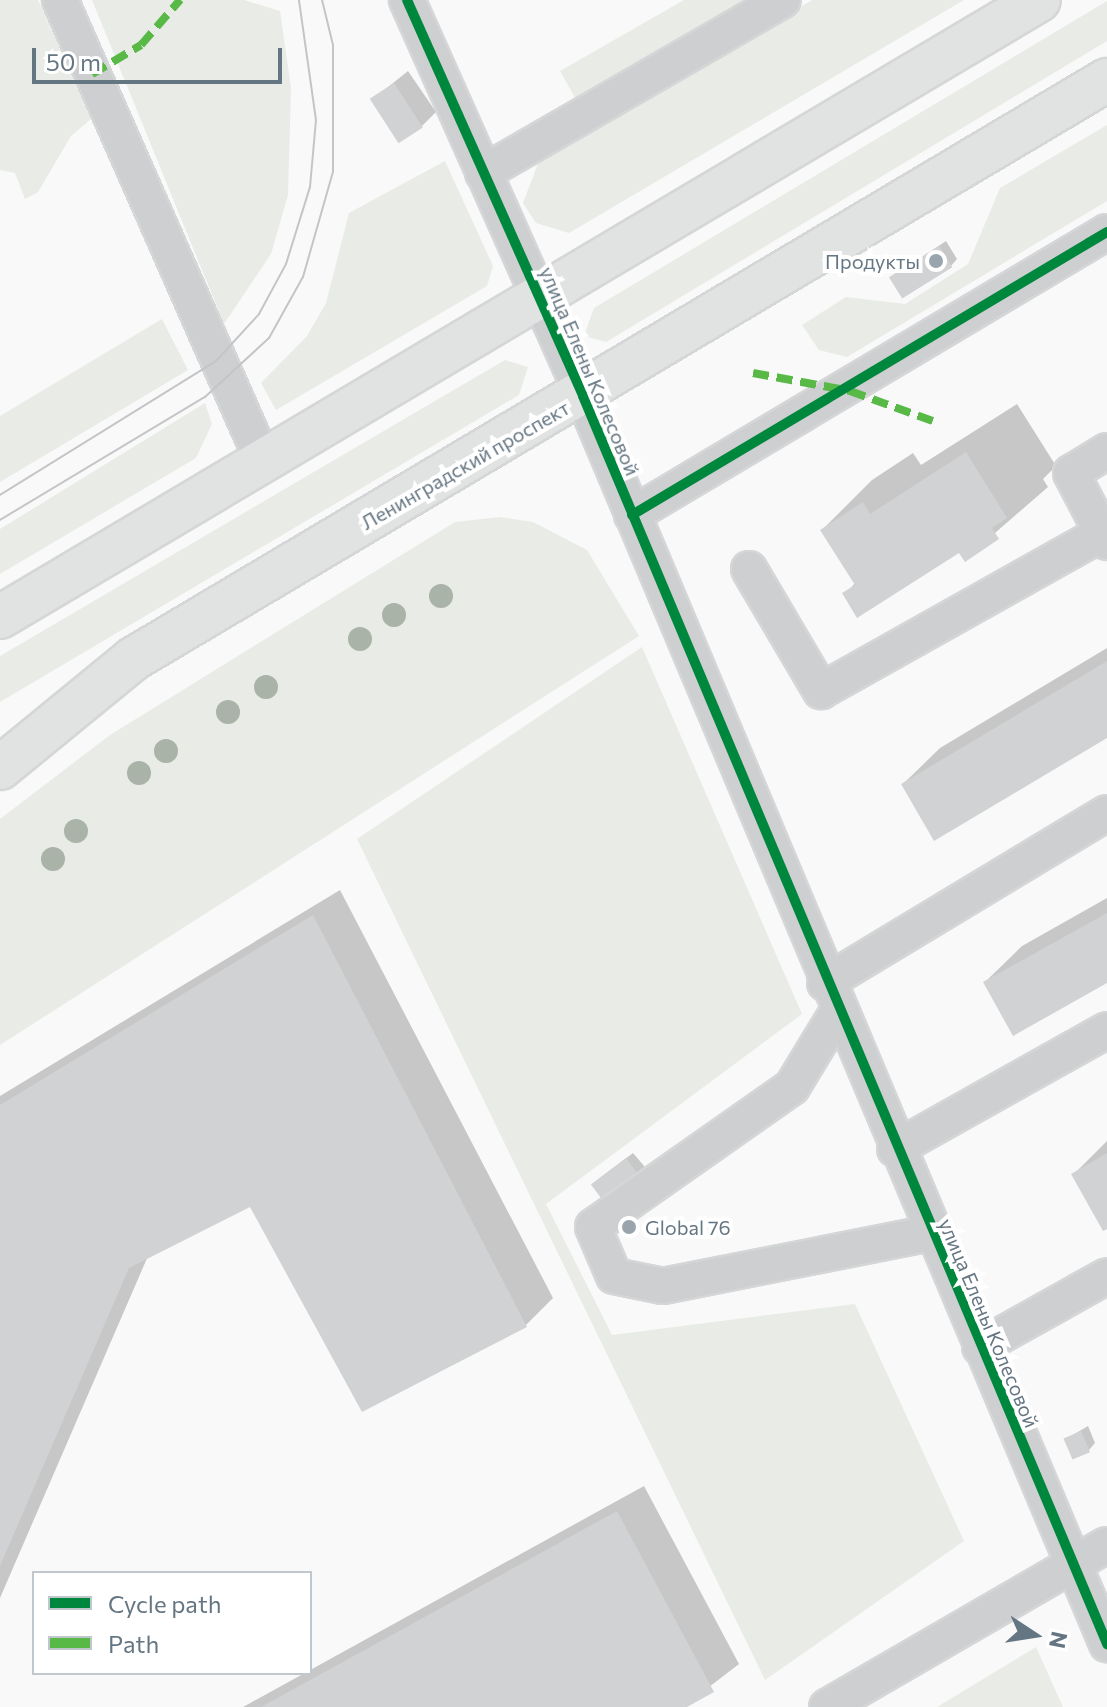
<!DOCTYPE html>
<meta charset="utf-8">
<style>
body{margin:0}
#map{position:relative;width:1107px;height:1707px;overflow:hidden;background:#f9f9f9;font-family:Commissioner,sans-serif}
div>[style]{position:absolute}
.green>*{inset:0;background:#e8ebe6}
.shadow>*{inset:0;background:#0003}
.building>*{inset:0;background:#d0d2d3;transform-origin:0 0}
.roads{filter:drop-shadow(2px 0 #d5d6d7) drop-shadow(-2px 0 #d5d6d7) drop-shadow(0 2px #d5d6d7) drop-shadow(0 -2px #d5d6d7)}
.minor>*{height:34px;margin:-17px;padding:0 17px;transform-origin:17px;border-radius:17px;background:#cecfd0}
.major>*{height:42px;margin:-21px;padding:0 21px;transform-origin:21px;border-radius:21px;background:#e1e2e2}
.tram>*{height:2px;margin:-1px;padding:0 1px;transform-origin:1px;border-radius:1px;background:#c3c5c6}
.quiet>*{height:8px;margin-top:-4px;transform-origin:0;background:repeating-linear-gradient(90deg,#58b947 0 16px,transparent 0 24px)}
.cycleway>*{height:10px;margin:-5px;padding:0 5px;transform-origin:5px;border-radius:5px;background:#00873e}
.trees>*{width:24px;height:24px;margin:-12px;border-radius:50%;background:#a9b3a7}
.dots>*{width:22px;height:22px;translate:-50% -50%;box-sizing:border-box;border:4px solid #fff;border-radius:50%}
span{translate:-50% -50%;white-space:nowrap;text-align:center;line-height:1.15;-webkit-text-stroke:8px #fff;paint-order:stroke}
.poi-label{font-size:20px;color:#657683}
.right{translate:-100% -50%;text-align:right}
.left{translate:0 -50%;text-align:left}
.street-label{font-size:20px;color:#657683}
.legend{position:absolute;left:32px;top:1571px;width:280px;height:104px;box-sizing:border-box;background:#fff;border:2px solid #c1c8cd;margin:0;padding:10px 14px;list-style:none;font-size:24px;color:#657683}
.legend li{display:flex;align-items:center;gap:16px;height:40px}
.legend b{width:40px;border:2px solid #c1c8cd}
.north{position:absolute;left:995px;top:1595px;width:80px;height:80px;-webkit-text-stroke:6px #fff;paint-order:stroke;rotate:102deg;font-size:22px;font-weight:700;line-height:32px;text-align:center;color:#657683}
.north::after{content:'';display:block;margin:auto;width:28px;height:36px;background:#657683;clip-path:polygon(50% 0,100% 100%,50% 72%,0 100%)}
.scale{position:absolute;left:32px;top:48px;width:250px;height:36px;box-sizing:border-box;border:4px solid #657683;border-top:0;padding-left:10px;font-size:24px;line-height:28px;white-space:nowrap;color:#657683;-webkit-text-stroke:6px #fff;paint-order:stroke}
</style>
<div id="map">
<div class="green">
<div style="clip-path:polygon(0 0,38px 0,91px 119px,71px 136px,38px 192px,25px 199px,15px 173px,0 170px)"></div>
<div style="clip-path:polygon(92px 0,244px 0,280px 11px,291px 88px,288px 195px,271px 254px,224px 324px)"></div>
<div style="clip-path:polygon(684px 0,759px 0,578px 103px,560px 71px)"></div>
<div style="clip-path:polygon(812px 0,964px 0,569px 233px,536px 223px,523px 203px,539px 161px)"></div>
<div style="clip-path:polygon(1107px 1px,1107px 41px,606px 342px,584px 336px,594px 308px)"></div>
<div style="clip-path:polygon(1107px 125px,1107px 201px,847px 357px,819px 350px,802px 325px,846px 297px,905px 304px,968px 264px,1000px 188px)"></div>
<div style="clip-path:polygon(445px 161px,493px 266px,487px 286px,276px 410px,261px 383px,307px 336px,326px 303px,349px 213px)"></div>
<div style="clip-path:polygon(162px 319px,188px 370px,0 482px,0 416px)"></div>
<div style="clip-path:polygon(505px 360px,528px 367px,519px 395px,0 702px,0 656px)"></div>
<div style="clip-path:polygon(205px 403px,212px 424px,196px 458px,0 574px,0 529px)"></div>
<div style="clip-path:polygon(500px 517px,533px 522px,587px 550px,639px 636px,0 1045px,0 819px,110px 735px,455px 522px)"></div>
<div style="clip-path:polygon(642px 647px,802px 1014px,546px 1204px,612px 1335px,855px 1304px,964px 1541px,765px 1680px,357px 839px)"></div>
<div style="clip-path:polygon(1036px 1647px,1063px 1707px,937px 1707px)"></div>
</div>
<div class="shadow">
<div style="clip-path:polygon(408px 71px,436px 112px,422px 126px,373px 99px)"></div>
<div style="clip-path:polygon(946px 241px,957px 259px,951px 266px,892px 277px)"></div>
<div style="clip-path:polygon(1017px 404px,1056px 466px,1043px 479px,1048px 487px,965px 559px,959px 550px,845px 594px,856px 582px,822px 530px,872px 480px,913px 453px,921px 465px)"></div>
<div style="clip-path:polygon(1107px 648px,1107px 736px,903px 784px,940px 748px)"></div>
<div style="clip-path:polygon(340px 890px,553px 1298px,526px 1325px,363px 1409px,251px 1204px,148px 1256px,0 1598px,0 1096px)"></div>
<div style="clip-path:polygon(1107px 898px,1107px 981px,985px 982px,1022px 946px)"></div>
<div style="clip-path:polygon(1107px 1141px,1107px 1227px,1073px 1175px)"></div>
<div style="clip-path:polygon(633px 1153px,645px 1167px,606px 1199px,600px 1178px)"></div>
<div style="clip-path:polygon(1088px 1426px,1095px 1443px,1089px 1450px,1066px 1439px)"></div>
<div style="clip-path:polygon(644px 1486px,739px 1664px,683px 1707px,243px 1707px)"></div>
</div>
<div class="building">
<div style="left:394px;top:83px;width:53px;height:29px;rotate:57deg"></div>
<div style="left:939px;top:246px;width:25px;height:59px;rotate:58deg"></div>
<div style="clip-path:polygon(966px 452px,1007px 518px,992px 528px,999px 539px,965px 562px,959px 553px,857px 618px,842px 593px,855px 585px,820px 530px,863px 502px,870px 514px)"></div>
<div style="clip-path:polygon(1107px 661px,1107px 738px,934px 841px,901px 784px)"></div>
<div style="clip-path:polygon(1107px 913px,1107px 983px,1013px 1036px,983px 982px)"></div>
<div style="clip-path:polygon(313px 915px,527px 1327px,362px 1412px,250px 1207px,129px 1268px,0 1566px,0 1105px)"></div>
<div style="clip-path:polygon(1107px 1153px,1107px 1229px,1103px 1231px,1071px 1174px)"></div>
<div style="left:626px;top:1158px;width:21px;height:44px;rotate:53deg"></div>
<div style="left:1081px;top:1431px;width:23px;height:19px;rotate:67deg"></div>
<div style="clip-path:polygon(617px 1511px,714px 1692px,687px 1707px,261px 1707px)"></div>
</div>
<div class="roads">
<div class="minor">
<div style="left:60px;top:0;width:504px;rotate:66.23deg"></div>
<div style="left:407px;top:0;width:433px;rotate:66deg"></div>
<div style="left:583px;top:396px;width:1354px;rotate:67.22deg"></div>
<div style="left:483px;top:173px;width:346px;rotate:-30deg"></div>
<div style="left:1107px;top:451px;width:42px;rotate:148.6deg"></div>
<div style="left:1071px;top:473px;width:78px;rotate:62.4deg"></div>
<div style="left:632px;top:515px;width:553px;rotate:-30.79deg"></div>
<div style="left:749px;top:569px;width:142px;rotate:59.5deg"></div>
<div style="left:821px;top:691px;width:322px;rotate:-29.3deg"></div>
<div style="left:825px;top:983px;width:329px;rotate:-31.1deg"></div>
<div style="left:837px;top:1013px;width:87px;rotate:121.3deg"></div>
<div style="left:792px;top:1087px;width:243px;rotate:144.9deg"></div>
<div style="left:593px;top:1227px;width:53px;rotate:66.8deg"></div>
<div style="left:614px;top:1276px;width:50px;rotate:11.5deg"></div>
<div style="left:663px;top:1286px;width:273px;rotate:-11.2deg"></div>
<div style="left:895px;top:1149px;width:243px;rotate:-29.3deg"></div>
<div style="left:980px;top:1347px;width:145px;rotate:-29.2deg"></div>
<div style="left:827px;top:1707px;width:323px;rotate:-30.1deg"></div>
</div>
<div class="major">
<div style="left:0;top:617px;width:1208px;rotate:-30.7deg"></div>
<div style="left:0;top:768px;width:172px;rotate:-39.3deg"></div>
<div style="left:133px;top:659px;width:1133px;rotate:-30.73deg"></div>
</div>
</div>
<div class="tram">
<div style="left:0;top:495px;width:254px;rotate:-31.8deg"></div>
<div style="left:216px;top:361px;width:64px;rotate:-47.5deg"></div>
<div style="left:259px;top:314px;width:57px;rotate:-61.6deg"></div>
<div style="left:286px;top:264px;width:81px;rotate:-72.7deg"></div>
<div style="left:310px;top:187px;width:67px;rotate:-84.9deg"></div>
<div style="left:316px;top:120px;width:121px;rotate:-98.1deg"></div>
<div style="left:0;top:520px;width:239px;rotate:-31deg"></div>
<div style="left:205px;top:397px;width:87px;rotate:-42.7deg"></div>
<div style="left:269px;top:338px;width:70px;rotate:-60.9deg"></div>
<div style="left:303px;top:277px;width:109px;rotate:-74.1deg"></div>
<div style="left:333px;top:172px;width:127px;rotate:-90deg"></div>
<div style="left:333px;top:45px;width:46px;rotate:-103.7deg"></div>
</div>
<div class="quiet">
<div style="left:92px;top:74px;width:57px;rotate:-30.6deg"></div>
<div style="left:141px;top:45px;width:60px;rotate:-49.1deg"></div>
<div style="left:753px;top:373px;width:99px;rotate:10.5deg"></div>
<div style="left:850px;top:391px;width:88px;rotate:19.9deg"></div>
</div>
<div class="cycleway">
<div style="left:407px;top:0;width:433px;rotate:66deg"></div>
<div style="left:583px;top:396px;width:1354px;rotate:67.22deg"></div>
<div style="left:632px;top:515px;width:553px;rotate:-30.79deg"></div>
</div>
<div class="trees">
<div style="left:441px;top:596px"></div>
<div style="left:394px;top:615px"></div>
<div style="left:360px;top:639px"></div>
<div style="left:266px;top:687px"></div>
<div style="left:228px;top:712px"></div>
<div style="left:166px;top:751px"></div>
<div style="left:139px;top:773px"></div>
<div style="left:76px;top:831px"></div>
<div style="left:53px;top:859px"></div>
</div>
<div class="dots">
<div style="left:936px;top:261px;background:#99a4ac"></div>
<div style="left:629px;top:1227px;background:#99a4ac"></div>
</div>
<div class="poi-label">
<span class="right" style="left:920px;top:261px">Продукты</span>
<span class="left" style="left:645px;top:1227px">Global 76</span>
</div>
<div class="street-label">
<span style="left:590px;top:371px;rotate:67deg">улица Елены Колесовой</span>
<span style="left:465px;top:465px;rotate:-30deg">Ленинградский проспект</span>
<span style="left:989px;top:1323px;rotate:67deg">улица Елены Колесовой</span>
</div>
<ul class="legend">
<li><b style="height:10px;background:#00873e"></b>Cycle path</li>
<li><b style="height:10px;background:#58b947"></b>Path</li>
</ul>
<div class="north">N</div>
<div class="scale">50 m</div>
</div>
